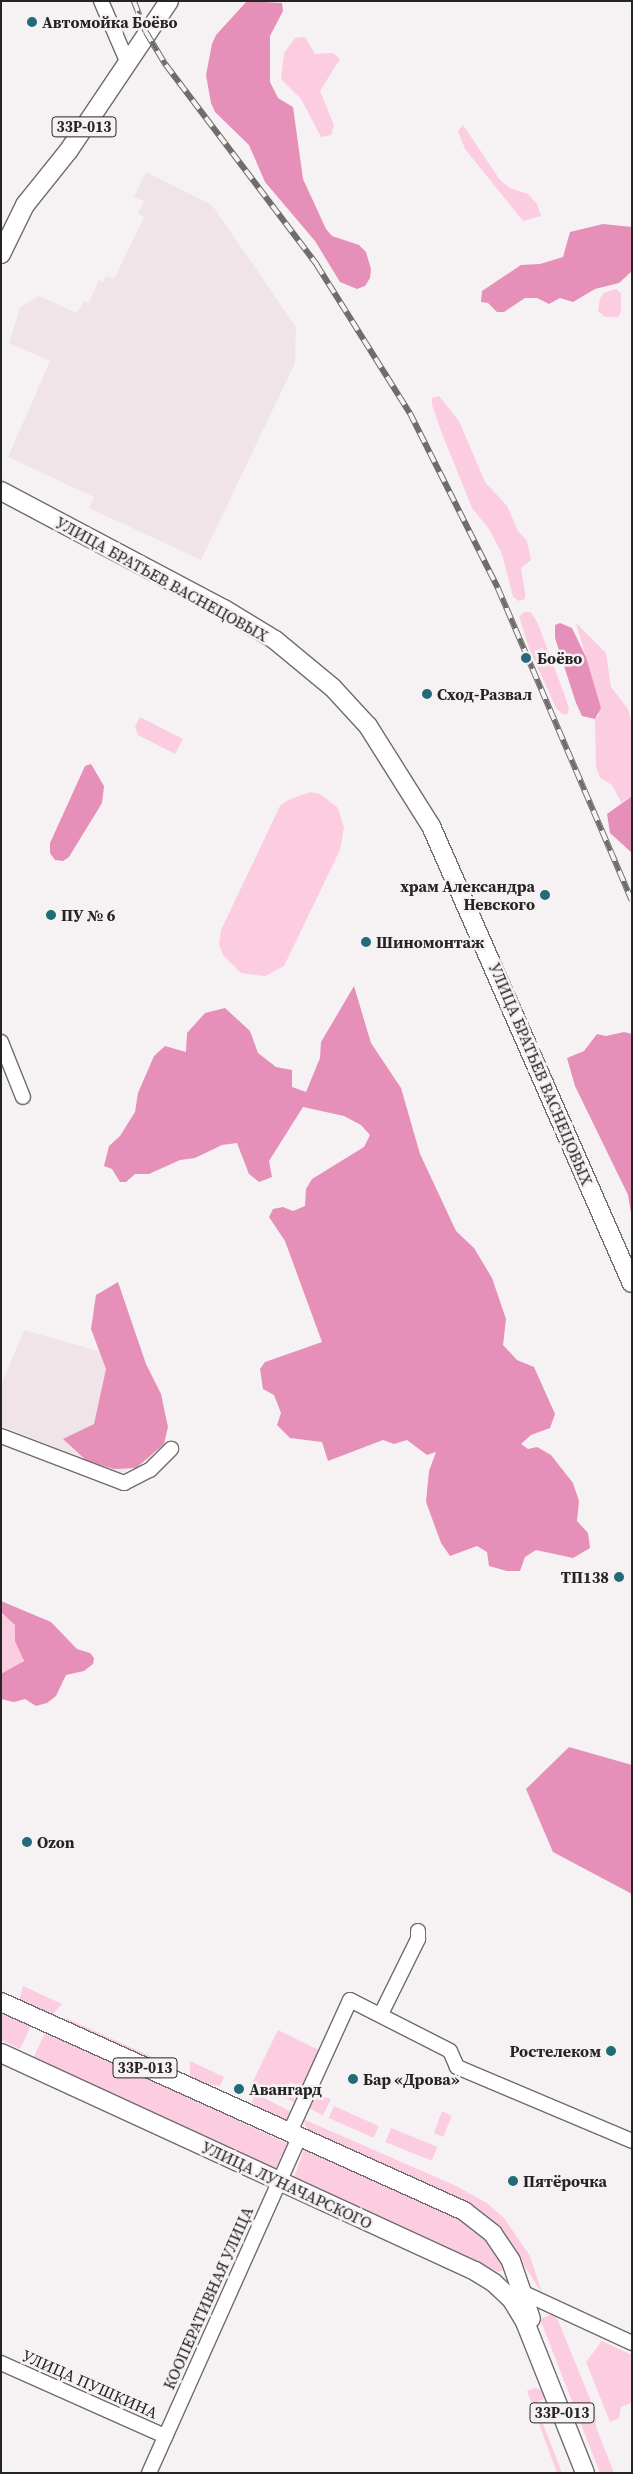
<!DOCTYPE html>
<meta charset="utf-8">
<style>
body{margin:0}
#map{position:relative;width:633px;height:2474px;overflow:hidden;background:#f6f2f4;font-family:"Source Serif 4",serif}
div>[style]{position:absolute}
.built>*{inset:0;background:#f0e4e9}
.green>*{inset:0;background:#fccce1;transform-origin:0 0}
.forest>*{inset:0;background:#e68fb9}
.roads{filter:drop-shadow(1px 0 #6f6c6d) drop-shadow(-1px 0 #6f6c6d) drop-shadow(0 1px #6f6c6d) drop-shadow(0 -1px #6f6c6d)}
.minor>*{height:14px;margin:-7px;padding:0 7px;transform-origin:7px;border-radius:7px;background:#fff}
.major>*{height:18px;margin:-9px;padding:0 9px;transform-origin:9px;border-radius:9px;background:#fff}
.rail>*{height:5.5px;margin-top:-2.75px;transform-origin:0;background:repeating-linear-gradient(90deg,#f6f2f4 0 11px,#6e6c6c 0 22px);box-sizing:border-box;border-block:1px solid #6e6c6c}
.dots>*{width:14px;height:14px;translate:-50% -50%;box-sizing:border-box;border:2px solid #f6f2f4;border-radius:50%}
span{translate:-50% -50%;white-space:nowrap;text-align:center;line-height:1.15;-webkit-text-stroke:5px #f6f2f4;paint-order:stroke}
.shield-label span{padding:1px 4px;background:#f6f2f4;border:1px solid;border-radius:4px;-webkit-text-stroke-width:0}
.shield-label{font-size:15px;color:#252424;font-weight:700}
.poi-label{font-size:16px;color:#252424;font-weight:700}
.left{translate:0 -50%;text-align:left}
.right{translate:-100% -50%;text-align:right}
.street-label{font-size:16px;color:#252424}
.frame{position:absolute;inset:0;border:2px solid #252424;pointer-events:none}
</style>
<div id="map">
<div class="built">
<div style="clip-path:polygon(146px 172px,212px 205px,296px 327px,295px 363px,201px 560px,89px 508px,94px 497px,8px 457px,50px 361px,9px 343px,20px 307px,39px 296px,77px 313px,84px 301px,89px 302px,99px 280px,103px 282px,106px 275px,114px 279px,144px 217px,138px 214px,144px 201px,134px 197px)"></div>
<div style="clip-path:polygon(24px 1330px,141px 1363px,158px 1426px,152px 1458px,120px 1473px,1px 1426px,1px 1385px)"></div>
</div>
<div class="green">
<div style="clip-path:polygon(305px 37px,315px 54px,333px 53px,340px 59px,320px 91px,334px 125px,331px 135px,321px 137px,301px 99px,281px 79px,284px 53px,295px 38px)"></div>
<div style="clip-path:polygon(463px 125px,500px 180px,510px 188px,528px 194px,537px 204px,541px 216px,523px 221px,465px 149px,458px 131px)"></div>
<div style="clip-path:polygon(616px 289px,621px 293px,621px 312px,618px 317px,605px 317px,598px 311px,600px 298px,604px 293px)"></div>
<div style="clip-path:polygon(439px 396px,459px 421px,485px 482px,507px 506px,518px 531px,527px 541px,531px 560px,521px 568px,525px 593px,525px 599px,519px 601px,513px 597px,502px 554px,489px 529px,472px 508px,441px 431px,432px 405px,432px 398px)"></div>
<div style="clip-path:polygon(525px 612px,531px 612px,538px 624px,565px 696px,569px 709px,567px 715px,561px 713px,556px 708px,529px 648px,519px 616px)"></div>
<div style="clip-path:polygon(576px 623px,606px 653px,611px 687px,628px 709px,632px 724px,632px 796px,621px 802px,612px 785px,600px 778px,596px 767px,595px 719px,599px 715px,599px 702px)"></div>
<div style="clip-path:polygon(140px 717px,183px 739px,175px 754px,138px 735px,135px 727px)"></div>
<div style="clip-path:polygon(310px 792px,320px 794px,338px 808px,344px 828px,340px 850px,284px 966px,265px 976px,241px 973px,223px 955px,219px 944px,221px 930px,280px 806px,288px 800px)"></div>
<div style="clip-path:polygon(1px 1612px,15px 1625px,15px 1641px,24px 1656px,21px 1664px,2px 1674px)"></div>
<div style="clip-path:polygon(23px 1986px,62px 2004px,50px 2017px,19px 2001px)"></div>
<div style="clip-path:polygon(1px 2012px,31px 2026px,20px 2049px,1px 2040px)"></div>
<div style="clip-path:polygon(68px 2019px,174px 2067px,178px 2075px,58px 2021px)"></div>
<div style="left:278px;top:2030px;width:46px;height:58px;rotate:26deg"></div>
<div style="left:46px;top:2031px;width:266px;height:29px;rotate:25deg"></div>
<div style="clip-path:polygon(190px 2061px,224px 2077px,220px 2086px,190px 2081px)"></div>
<div style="left:315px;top:2091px;width:18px;height:18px;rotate:27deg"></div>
<div style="clip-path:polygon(255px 2093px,293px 2113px,289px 2123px,263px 2114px,252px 2102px)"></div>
<div style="left:334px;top:2106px;width:49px;height:13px;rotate:24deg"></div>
<div style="clip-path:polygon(442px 2111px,452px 2116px,443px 2137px,434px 2133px)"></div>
<div style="clip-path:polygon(303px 2119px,454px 2185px,487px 2203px,504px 2218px,530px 2256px,542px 2293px,508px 2241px,308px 2133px)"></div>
<div style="left:391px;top:2128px;width:50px;height:15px;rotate:22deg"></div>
<div style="clip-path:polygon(304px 2150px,468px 2223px,483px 2236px,502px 2261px,503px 2270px,498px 2272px,490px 2268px,294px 2177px)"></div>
<div style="clip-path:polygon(555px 2313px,595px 2411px,596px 2427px,614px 2473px,600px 2473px,540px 2319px)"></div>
<div style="clip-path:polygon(602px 2341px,632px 2355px,632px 2403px,621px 2407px,619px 2418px,610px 2422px,586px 2362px)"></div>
<div style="clip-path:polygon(535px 2388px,540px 2389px,546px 2398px,535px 2403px,562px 2473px,557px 2473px,527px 2391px)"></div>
</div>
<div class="forest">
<div style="clip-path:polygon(247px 1px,282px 3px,283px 11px,270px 36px,270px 82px,278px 98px,293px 107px,303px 179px,326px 229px,332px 236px,359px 245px,366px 252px,371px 269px,370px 278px,365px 286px,357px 289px,340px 282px,315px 241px,265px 182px,249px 145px,215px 112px,211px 103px,206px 75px,212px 44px,216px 35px)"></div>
<div style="clip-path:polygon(603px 224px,632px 227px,632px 271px,619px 283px,595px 289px,573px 302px,560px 298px,549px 304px,537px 298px,525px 298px,504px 312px,497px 312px,488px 303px,481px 302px,482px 291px,521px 265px,540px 264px,563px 257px,570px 232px)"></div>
<div style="clip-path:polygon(560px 623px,572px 628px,586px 657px,601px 708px,595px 719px,582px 716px,576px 703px,555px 638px,555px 625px)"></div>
<div style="clip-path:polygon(91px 764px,104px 786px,102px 803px,69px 857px,63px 861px,55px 860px,50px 853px,50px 843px,85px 766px)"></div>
<div style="clip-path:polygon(632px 796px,632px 853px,610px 833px,607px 814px)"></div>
<div style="clip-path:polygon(354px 986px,371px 1043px,401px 1088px,420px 1154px,456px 1231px,474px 1248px,492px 1278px,506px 1319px,503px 1345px,517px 1360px,534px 1367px,555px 1414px,550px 1428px,531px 1435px,521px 1444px,528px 1449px,537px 1447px,551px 1455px,573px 1483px,579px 1501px,577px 1521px,588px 1533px,590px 1548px,573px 1558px,536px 1550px,525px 1557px,520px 1571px,507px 1571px,489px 1566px,487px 1552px,477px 1546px,450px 1556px,441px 1543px,426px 1502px,429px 1471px,436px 1452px,427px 1455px,407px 1440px,394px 1444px,383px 1440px,328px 1461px,322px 1442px,290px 1438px,277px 1425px,281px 1413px,274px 1395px,263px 1389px,260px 1369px,265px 1362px,322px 1342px,285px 1241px,269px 1217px,273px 1209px,283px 1207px,293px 1211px,305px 1206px,306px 1189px,312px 1179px,364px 1147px,370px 1135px,361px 1125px,344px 1116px,303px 1107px,269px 1161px,272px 1177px,259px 1182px,249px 1174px,237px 1143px,222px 1145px,195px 1158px,180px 1160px,149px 1174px,135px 1174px,126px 1182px,120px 1182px,112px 1169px,104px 1166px,109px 1146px,120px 1136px,135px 1112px,138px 1093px,154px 1056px,165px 1046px,186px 1052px,187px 1033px,205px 1013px,225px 1008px,250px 1031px,258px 1053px,276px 1067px,292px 1070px,292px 1087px,306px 1092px,320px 1058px,321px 1042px)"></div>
<div style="clip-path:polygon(624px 1032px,632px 1034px,632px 1219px,628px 1195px,575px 1086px,567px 1058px,584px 1051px,597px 1034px,606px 1036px)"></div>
<div style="clip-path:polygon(118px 1282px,146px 1364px,161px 1394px,168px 1427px,164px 1444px,136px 1468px,114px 1469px,87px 1461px,63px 1439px,94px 1424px,106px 1369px,91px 1329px,96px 1295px)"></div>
<div style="clip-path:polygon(1px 1601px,51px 1622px,77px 1649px,90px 1653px,94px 1658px,93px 1664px,84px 1671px,66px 1675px,56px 1696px,47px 1703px,36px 1706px,25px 1699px,14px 1702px,1px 1699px,1px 1674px,24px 1661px,15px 1641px,15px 1625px,1px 1612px)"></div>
<div style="clip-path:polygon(569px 1747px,632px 1765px,632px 1894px,553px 1852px,526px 1789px)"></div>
</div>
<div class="roads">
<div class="minor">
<div style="left:101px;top:1px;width:65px;rotate:66.6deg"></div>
<div style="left:1px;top:1042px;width:59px;rotate:68.2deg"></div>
<div style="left:1px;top:1436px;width:132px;rotate:20.9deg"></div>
<div style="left:124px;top:1483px;width:29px;rotate:-27deg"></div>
<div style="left:150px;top:1470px;width:30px;rotate:-45deg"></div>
<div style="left:381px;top:2014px;width:84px;rotate:-63.7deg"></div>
<div style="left:418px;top:1939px;width:8px;rotate:-90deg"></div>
<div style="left:289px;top:2134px;width:147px;rotate:-65.5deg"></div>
<div style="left:350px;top:2000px;width:112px;rotate:27deg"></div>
<div style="left:450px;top:2051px;width:17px;rotate:66deg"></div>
<div style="left:457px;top:2067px;width:190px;rotate:22.9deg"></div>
<div style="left:524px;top:2293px;width:119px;rotate:24.8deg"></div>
<div style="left:1px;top:2363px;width:180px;rotate:24deg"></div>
<div style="left:149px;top:2473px;width:367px;rotate:-65.9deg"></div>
</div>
<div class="major">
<div style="left:1px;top:254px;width:55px;rotate:-63.9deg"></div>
<div style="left:25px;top:205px;width:70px;rotate:-51.3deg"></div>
<div style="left:69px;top:150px;width:179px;rotate:-56.1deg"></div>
<div style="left:1px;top:491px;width:252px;rotate:27.9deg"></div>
<div style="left:224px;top:609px;width:60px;rotate:31.3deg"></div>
<div style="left:275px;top:640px;width:75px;rotate:39.6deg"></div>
<div style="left:333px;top:688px;width:52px;rotate:47.4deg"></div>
<div style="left:368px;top:726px;width:118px;rotate:57.8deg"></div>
<div style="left:431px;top:826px;width:499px;rotate:66.3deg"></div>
<div style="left:1px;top:2002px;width:508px;rotate:24.29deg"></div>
<div style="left:464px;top:2211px;width:37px;rotate:38deg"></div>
<div style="left:493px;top:2234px;width:32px;rotate:56deg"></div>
<div style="left:511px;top:2261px;width:61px;rotate:71deg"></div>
<div style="left:1px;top:2053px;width:522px;rotate:24.7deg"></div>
<div style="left:475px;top:2271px;width:22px;rotate:32deg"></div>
<div style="left:494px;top:2283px;width:25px;rotate:43deg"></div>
<div style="left:512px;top:2300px;width:26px;rotate:59deg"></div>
<div style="left:525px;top:2322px;width:162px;rotate:68.3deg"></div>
</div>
</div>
<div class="rail">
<div style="left:134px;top:1px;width:33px;rotate:69deg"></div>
<div style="left:146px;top:32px;width:39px;rotate:59deg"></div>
<div style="left:166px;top:65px;width:251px;rotate:52.9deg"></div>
<div style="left:317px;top:265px;width:175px;rotate:57.9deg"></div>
<div style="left:410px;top:413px;width:196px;rotate:63.3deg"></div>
<div style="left:498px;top:588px;width:340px;rotate:66.8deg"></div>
</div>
<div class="dots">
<div style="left:32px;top:22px;background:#236b78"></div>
<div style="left:526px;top:658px;background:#236b78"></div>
<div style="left:427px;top:694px;background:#236b78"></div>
<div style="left:545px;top:895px;background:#236b78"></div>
<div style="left:51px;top:915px;background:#236b78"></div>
<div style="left:366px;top:942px;background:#236b78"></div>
<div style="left:619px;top:1577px;background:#236b78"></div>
<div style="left:27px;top:1842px;background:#236b78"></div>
<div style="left:611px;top:2051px;background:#236b78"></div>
<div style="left:353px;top:2079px;background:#236b78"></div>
<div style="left:239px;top:2089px;background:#236b78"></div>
<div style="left:513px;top:2181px;background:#236b78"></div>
</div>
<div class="shield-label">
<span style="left:84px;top:127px">33Р-013</span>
<span style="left:145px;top:2068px">33Р-013</span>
<span style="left:562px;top:2413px">33Р-013</span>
</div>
<div class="poi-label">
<span class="left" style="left:42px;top:22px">Автомойка Боёво</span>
<span class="left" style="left:537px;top:658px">Боёво</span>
<span class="left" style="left:437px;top:694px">Сход-Развал</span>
<span class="right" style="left:535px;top:895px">храм Александра<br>Невского</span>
<span class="left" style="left:61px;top:915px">ПУ № 6</span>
<span class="left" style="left:376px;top:942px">Шиномонтаж</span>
<span class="right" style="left:609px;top:1577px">ТП138</span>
<span class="left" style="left:37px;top:1842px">Ozon</span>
<span class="right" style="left:601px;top:2051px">Ростелеком</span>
<span class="left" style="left:363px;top:2079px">Бар «Дрова»</span>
<span class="left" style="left:249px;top:2089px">Авангард</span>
<span class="left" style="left:523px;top:2181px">Пятёрочка</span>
</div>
<div class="street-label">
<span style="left:162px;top:579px;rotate:29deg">УЛИЦА БРАТЬЕВ ВАСНЕЦОВЫХ</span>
<span style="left:541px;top:1074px;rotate:67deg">УЛИЦА БРАТЬЕВ ВАСНЕЦОВЫХ</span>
<span style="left:287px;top:2185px;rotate:25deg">УЛИЦА ЛУНАЧАРСКОГО</span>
<span style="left:208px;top:2298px;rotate:-66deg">КООПЕРАТИВНАЯ УЛИЦА</span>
<span style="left:90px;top:2384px;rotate:24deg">УЛИЦА ПУШКИНА</span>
</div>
<div class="frame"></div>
</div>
